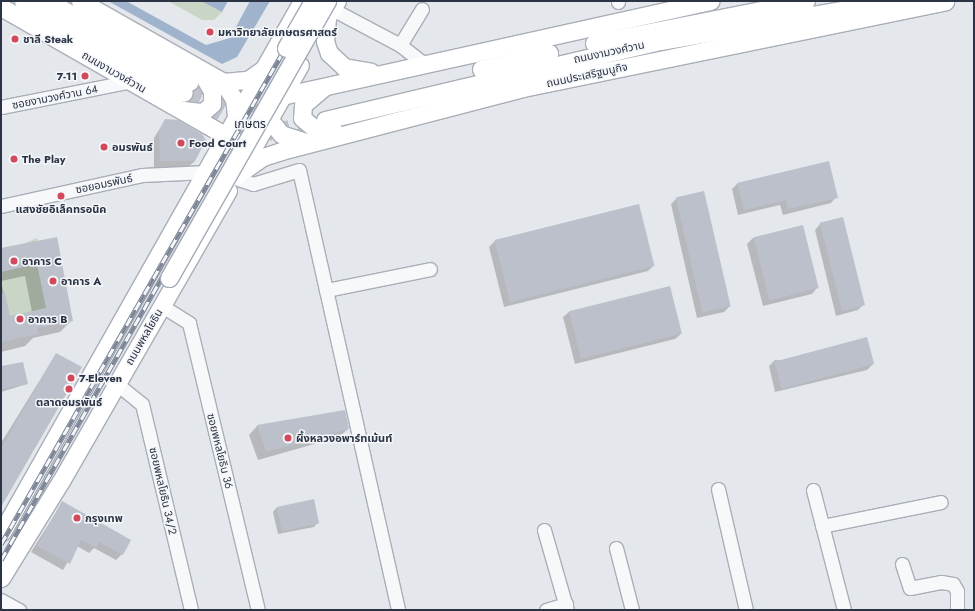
<!DOCTYPE html>
<meta charset="utf-8">
<style>
body{margin:0}
#map{position:relative;width:975px;height:611px;overflow:hidden;background:#e4e7ec;font-family:Jost,"Noto Sans Thai",sans-serif}
div>[style]{position:absolute}
.green>*{inset:0;background:#c9d6c5}
.water>*{inset:0;background:#9fb4cc}
.shadow>*{inset:0;background:#0003}
.building>*{inset:0;background:#bbc0ca;transform-origin:0 0}
.major-tunnel>*{height:17px;margin-top:-8.5px;transform-origin:0;background:repeating-linear-gradient(90deg,#bfc3cb 0 17px,transparent 0 25px)}
.roads{filter:drop-shadow(1px 0 #a9aeb7) drop-shadow(-1px 0 #a9aeb7) drop-shadow(0 1px #a9aeb7) drop-shadow(0 -1px #a9aeb7)}
.minor>*{height:13px;margin:-6.5px;padding:0 6.5px;transform-origin:6.5px;border-radius:6.5px;background:#f7f8fa}
.major>*{height:17px;margin:-8.5px;padding:0 8.5px;transform-origin:8.5px;border-radius:8.5px;background:#fff}
.rail>*{height:4.5px;margin-top:-2.25px;transform-origin:0;background:repeating-linear-gradient(90deg,#f4f6f9 0 9px,#7d8696 0 18px);box-sizing:border-box;border-block:1px solid #7d8696}
.bridges{filter:drop-shadow(1px 0 #a3abb8) drop-shadow(-1px 0 #a3abb8) drop-shadow(0 1px #a3abb8) drop-shadow(0 -1px #a3abb8)}
.major-bridge>*{height:17px;margin:-8.5px;padding:0 8.5px;transform-origin:8.5px;border-radius:8.5px;background:#fff}
.dots>*{width:11px;height:11px;translate:-50% -50%;box-sizing:border-box;border:2px solid #f4f6f9;border-radius:50%}
span{translate:-50% -50%;white-space:nowrap;text-align:center;line-height:1.15;-webkit-text-stroke:3px #f4f6f9;paint-order:stroke}
.poi-label{font-size:11px;color:#2b3445;font-weight:700}
.left{translate:0 -50%;text-align:left}
.right{translate:-100% -50%;text-align:right}
.street-label{font-size:11px;color:#2b3445}
.neighbourhood-label{font-size:12px;color:#1d2536}
.frame{position:absolute;inset:0;border:2px solid #2b3445;pointer-events:none}
</style>
<div id="map">
<div class="green">
<div style="clip-path:polygon(168px 1px,201px 1px,222px 12px,214px 20px,202px 20px)"></div>
<div style="clip-path:polygon(37px 238px,56px 322px,10px 330px,1px 303px,1px 267px,16px 247px)"></div>
</div>
<div class="water">
<div style="clip-path:polygon(108px 1px,126px 1px,206px 45px,230px 38px,250px 1px,270px 1px,237px 57px,222px 64px)"></div>
<div style="clip-path:polygon(201px 1px,228px 1px,222px 12px)"></div>
</div>
<div class="shadow">
<div style="clip-path:polygon(165px 120px,195px 161px,188px 167px,154px 167px,154px 138px)"></div>
<div style="clip-path:polygon(738px 183px,836px 197px,831px 203px,783px 215px,780px 205px,738px 215px,732px 189px)"></div>
<div style="clip-path:polygon(677px 198px,730px 306px,724px 312px,697px 318px,671px 204px)"></div>
<div style="clip-path:polygon(820px 224px,864px 304px,858px 310px,836px 316px,815px 230px)"></div>
<div style="clip-path:polygon(802px 226px,817px 288px,812px 294px,763px 306px,747px 244px,753px 238px)"></div>
<div style="clip-path:polygon(evenodd,56px 238px,72px 320px,60px 332px,33px 338px,25px 346px,1px 352px,1px 249px,56px 238px,25px 276px,32px 312px,9px 317px,1px 281px,25px 276px)"></div>
<div style="clip-path:polygon(495px 241px,654px 265px,648px 271px,504px 307px,489px 247px)"></div>
<div style="clip-path:polygon(569px 312px,681px 334px,675px 339px,575px 364px,563px 317px)"></div>
<div style="clip-path:polygon(56px 354px,1px 504px,1px 443px)"></div>
<div style="clip-path:polygon(775px 360px,873px 364px,867px 370px,775px 392px,769px 366px)"></div>
<div style="clip-path:polygon(1px 367px,27px 384px,1px 392px)"></div>
<div style="clip-path:polygon(344px 411px,348px 429px,339px 437px,258px 460px,249px 435px,257px 426px)"></div>
<div style="clip-path:polygon(62px 503px,122px 554px,116px 560px,94px 548px,89px 553px,77px 546px,63px 570px,31px 552px)"></div>
<div style="clip-path:polygon(277px 507px,318px 522px,314px 527px,278px 534px,273px 512px)"></div>
</div>
<div class="building">
<div style="clip-path:polygon(165px 119px,178px 120px,202px 134px,206px 140px,195px 161px,160px 161px,159px 131px)"></div>
<div style="clip-path:polygon(829px 161px,838px 198px,788px 209px,786px 200px,744px 210px,737px 183px)"></div>
<div style="left:704px;top:191px;width:118px;height:29px;rotate:77deg"></div>
<div style="left:639px;top:204px;width:64px;height:149px;rotate:76deg"></div>
<div style="left:843px;top:217px;width:91px;height:24px;rotate:76deg"></div>
<div style="left:803px;top:225px;width:65px;height:51px;rotate:76deg"></div>
<div style="clip-path:polygon(57px 237px,73px 321px,37px 328px,39px 334px,1px 342px,1px 294px,5px 293px,10px 316px,46px 308px,37px 264px,1px 272px,1px 248px)"></div>
<div style="left:670px;top:286px;width:49px;height:104px;rotate:76deg"></div>
<div style="left:867px;top:337px;width:28px;height:96px;rotate:75deg"></div>
<div style="clip-path:polygon(56px 353px,82px 367px,1px 507px,1px 448px)"></div>
<div style="clip-path:polygon(23px 362px,28px 384px,1px 389px,1px 366px)"></div>
<div style="clip-path:polygon(345px 410px,349px 429px,266px 452px,257px 425px)"></div>
<div style="left:314px;top:499px;width:25px;height:38px;rotate:78deg"></div>
<div style="clip-path:polygon(62px 501px,131px 540px,123px 555px,99px 542px,96px 548px,81px 540px,70px 564px,37px 546px)"></div>
</div>
<div class="major-tunnel">
<div style="left:190px;top:82px;width:70px;rotate:29.8deg"></div>
<div style="left:251px;top:117px;width:22px;rotate:8deg"></div>
<div style="left:184px;top:93px;width:72px;rotate:30.1deg"></div>
<div style="left:246px;top:129px;width:27px;rotate:6deg"></div>
<div style="left:273px;top:132px;width:49px;rotate:-12.9deg"></div>
</div>
<div class="roads">
<div class="minor">
<div style="left:618px;top:1px;width:1px;rotate:90deg"></div>
<div style="left:332px;top:9px;width:77px;rotate:27.9deg"></div>
<div style="left:400px;top:45px;width:29px;rotate:38deg"></div>
<div style="left:400px;top:45px;width:42px;rotate:-58.6deg"></div>
<div style="left:1px;top:107px;width:134px;rotate:-11.2deg"></div>
<div style="left:235px;top:178px;width:19px;rotate:18deg"></div>
<div style="left:253px;top:184px;width:48px;rotate:-16.9deg"></div>
<div style="left:299px;top:170px;width:451px;rotate:77.3deg"></div>
<div style="left:1px;top:206px;width:144px;rotate:-12.4deg"></div>
<div style="left:142px;top:175px;width:65px;rotate:-2.6deg"></div>
<div style="left:326px;top:290px;width:106px;rotate:-11.4deg"></div>
<div style="left:162px;top:306px;width:32px;rotate:32deg"></div>
<div style="left:189px;top:323px;width:295px;rotate:76.5deg"></div>
<div style="left:117px;top:384px;width:32px;rotate:39deg"></div>
<div style="left:142px;top:404px;width:212px;rotate:76.6deg"></div>
<div style="left:718px;top:489px;width:124px;rotate:77deg"></div>
<div style="left:813px;top:490px;width:124px;rotate:75.5deg"></div>
<div style="left:822px;top:526px;width:121px;rotate:-11.4deg"></div>
<div style="left:544px;top:530px;width:83px;rotate:74deg"></div>
<div style="left:616px;top:548px;width:64px;rotate:75.5deg"></div>
<div style="left:902px;top:564px;width:25px;rotate:72deg"></div>
<div style="left:910px;top:588px;width:32px;rotate:-11deg"></div>
<div style="left:941px;top:582px;width:12px;rotate:9deg"></div>
<div style="left:953px;top:584px;width:8px;rotate:60deg"></div>
<div style="left:957px;top:591px;width:19px;rotate:90deg"></div>
<div style="left:1px;top:600px;width:21px;rotate:29deg"></div>
<div style="left:546px;top:610px;width:21px;rotate:-17deg"></div>
</div>
<div class="major">
<div style="left:23px;top:1px;width:185px;rotate:29.7deg"></div>
<div style="left:48px;top:1px;width:163px;rotate:29.7deg"></div>
<div style="left:80px;top:1px;width:164px;rotate:29.5deg"></div>
<div style="left:223px;top:82px;width:25px;rotate:-5deg"></div>
<div style="left:248px;top:80px;width:17px;rotate:-36deg"></div>
<div style="left:1px;top:7px;width:272px;rotate:29.8deg"></div>
<div style="left:327px;top:18px;width:23px;rotate:95deg"></div>
<div style="left:325px;top:41px;width:13px;rotate:72deg"></div>
<div style="left:329px;top:53px;width:21px;rotate:43deg"></div>
<div style="left:344px;top:67px;width:27px;rotate:10deg"></div>
<div style="left:323px;top:24px;width:27px;rotate:-59deg"></div>
<div style="left:594px;top:43px;width:216px;rotate:-11.2deg"></div>
<div style="left:481px;top:69px;width:70px;rotate:-13.2deg"></div>
<div style="left:223px;top:82px;width:20px;rotate:57deg"></div>
<div style="left:234px;top:99px;width:24px;rotate:83deg"></div>
<div style="left:323px;top:88px;width:26px;rotate:140deg"></div>
<div style="left:303px;top:105px;width:13px;rotate:94deg"></div>
<div style="left:302px;top:118px;width:25px;rotate:40deg"></div>
<div style="left:321px;top:134px;width:15px;rotate:-4deg"></div>
<div style="left:277px;top:97px;width:444px;rotate:-12.5deg"></div>
<div style="left:183px;top:110px;width:20px;rotate:6deg"></div>
<div style="left:203px;top:112px;width:12px;rotate:-42deg"></div>
<div style="left:212px;top:104px;width:13px;rotate:-90deg"></div>
<div style="left:212px;top:91px;width:22px;rotate:-120deg"></div>
<div style="left:263px;top:111px;width:29px;rotate:52deg"></div>
<div style="left:281px;top:134px;width:28px;rotate:18deg"></div>
<div style="left:325px;top:120px;width:344px;rotate:-13.3deg"></div>
<div style="left:660px;top:41px;width:237px;rotate:-9.7deg"></div>
<div style="left:242px;top:167px;width:117px;rotate:-60.4deg"></div>
<div style="left:237px;top:175px;width:32px;rotate:-35deg"></div>
<div style="left:263px;top:157px;width:19px;rotate:-18deg"></div>
<div style="left:281px;top:151px;width:250px;rotate:-14.6deg"></div>
<div style="left:523px;top:88px;width:431px;rotate:-11.6deg"></div>
<div style="left:2px;top:532px;width:610px;rotate:-60.53deg"></div>
<div style="left:1px;top:578px;width:114px;rotate:-58.3deg"></div>
<div style="left:61px;top:481px;width:335px;rotate:-60.1deg"></div>
</div>
</div>
<div class="rail">
<div style="left:1px;top:544px;width:626px;rotate:-60.2deg"></div>
<div style="left:1px;top:560px;width:643px;rotate:-60.37deg"></div>
</div>
<div class="bridges">
<div class="major-bridge">
<div style="left:286px;top:48px;width:54px;rotate:-60.1deg"></div>
<div style="left:169px;top:278px;width:319px;rotate:-60.3deg"></div>
</div>
</div>
<div class="dots">
<div style="left:210px;top:32px;background:#d1495b"></div>
<div style="left:15px;top:39px;background:#d1495b"></div>
<div style="left:85px;top:76px;background:#d1495b"></div>
<div style="left:181px;top:143px;background:#d1495b"></div>
<div style="left:104px;top:147px;background:#d1495b"></div>
<div style="left:14px;top:159px;background:#d1495b"></div>
<div style="left:61px;top:196px;background:#d1495b"></div>
<div style="left:14px;top:261px;background:#d1495b"></div>
<div style="left:53px;top:281px;background:#d1495b"></div>
<div style="left:20px;top:319px;background:#d1495b"></div>
<div style="left:71px;top:378px;background:#d1495b"></div>
<div style="left:69px;top:389px;background:#d1495b"></div>
<div style="left:288px;top:438px;background:#d1495b"></div>
<div style="left:77px;top:518px;background:#d1495b"></div>
</div>
<div class="poi-label">
<span class="left" style="left:218px;top:32px">มหาวิทยาลัยเกษตรศาสตร์</span>
<span class="left" style="left:23px;top:39px">ชาลี Steak</span>
<span class="right" style="left:77px;top:76px">7-11</span>
<span class="left" style="left:189px;top:143px">Food Court</span>
<span class="left" style="left:112px;top:147px">อมรพันธ์</span>
<span class="left" style="left:22px;top:159px">The Play</span>
<span style="left:61px;top:209px">แสงชัยอิเล็คทรอนิค</span>
<span class="left" style="left:22px;top:261px">อาคาร C</span>
<span class="left" style="left:61px;top:281px">อาคาร A</span>
<span class="left" style="left:28px;top:319px">อาคาร B</span>
<span class="left" style="left:79px;top:378px">7-Eleven</span>
<span style="left:69px;top:402px">ตลาดอมรพันธ์</span>
<span class="left" style="left:296px;top:438px">ผึ้งหลวงอพาร์ทเม้นท์</span>
<span class="left" style="left:85px;top:518px">กรุงเทพ</span>
</div>
<div class="street-label">
<span style="left:609px;top:52px;rotate:-12deg">ถนนงามวงศ์วาน</span>
<span style="left:114px;top:72px;rotate:30deg">ถนนงามวงศ์วาน</span>
<span style="left:587px;top:75px;rotate:-12deg">ถนนประเสริฐมนูกิจ</span>
<span style="left:55px;top:97px;rotate:-11deg">ซอยงามวงศ์วาน 64</span>
<span style="left:104px;top:184px;rotate:-12deg">ซอยอมรพันธ์</span>
<span style="left:144px;top:337px;rotate:-60deg">ถนนพหลโยธิน</span>
<span style="left:220px;top:451px;rotate:76deg">ซอยพหลโยธิน 36</span>
<span style="left:163px;top:491px;rotate:77deg">ซอยพหลโยธิน 34/2</span>
</div>
<div class="neighbourhood-label">
<span style="left:250px;top:125px">เกษตร</span>
</div>
<div class="frame"></div>
</div>
